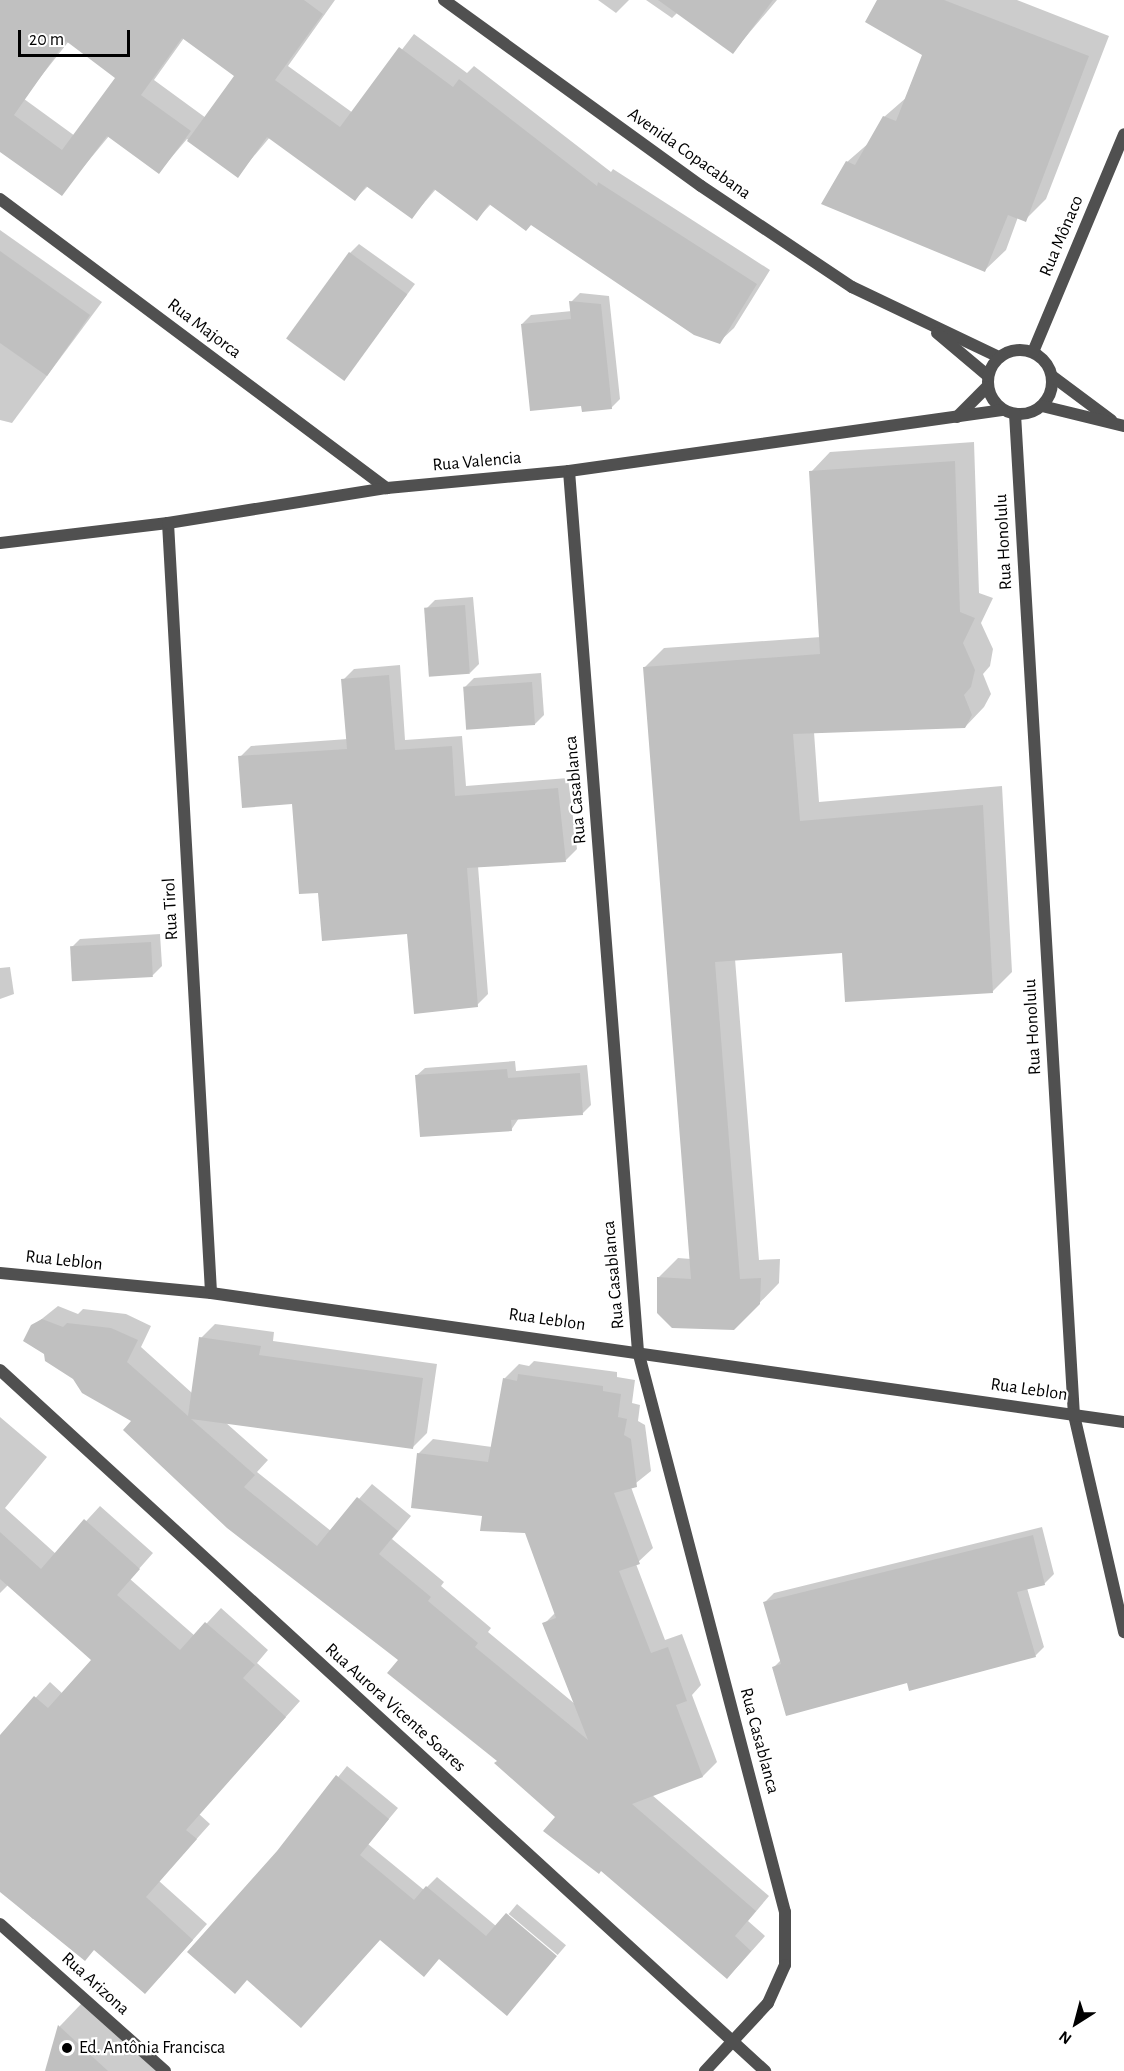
<!DOCTYPE html>
<meta charset="utf-8">
<style>
body{margin:0}
#map{position:relative;width:1124px;height:2071px;overflow:hidden;background:#fff;font-family:"Alegreya Sans",sans-serif}
div>[style]{position:absolute}
.shadow>*{inset:0;background:#0003;transform-origin:0 0}
.building>*{inset:0;background:#c0c0c0;transform-origin:0 0}
.street>*{height:12px;margin:-6px;padding:0 6px;transform-origin:6px;border-radius:6px;background:#505050}
.street>.ring{margin:-6px;padding:0;box-sizing:content-box;background:none;border:12px solid #505050;border-radius:50%}
.dots>*{width:16px;height:16px;translate:-50% -50%;box-sizing:border-box;border:3px solid #fff;border-radius:50%}
span{translate:-50% -50%;white-space:nowrap;text-align:center;line-height:1.15;-webkit-text-stroke:4.5px #fff;paint-order:stroke}
.street-label{font-size:18px;color:#000}
.poi-label{font-size:18px;color:#000}
.left{translate:0 -50%;text-align:left}
.north{position:absolute;left:1046px;top:1993px;width:60px;height:60px;-webkit-text-stroke:4px #fff;paint-order:stroke;rotate:216deg;font-size:16px;font-weight:700;line-height:24px;text-align:center;color:#000}
.north::after{content:'';display:block;margin:auto;width:21px;height:27px;background:#000;clip-path:polygon(50% 0,100% 100%,50% 72%,0 100%)}
.scale{position:absolute;left:18px;top:30px;width:112px;height:27px;box-sizing:border-box;border:3px solid #000;border-top:0;padding-left:8px;font-size:18px;line-height:21px;white-space:nowrap;color:#000;-webkit-text-stroke:4px #fff;paint-order:stroke}
</style>
<div id="map">
<div class="shadow">
<div style="clip-path:polygon(evenodd,0 0,335px 0,288px 66px,353px 113px,414px 34px,467px 73px,474px 66px,611px 172px,613px 169px,770px 270px,734px 328px,719px 342px,532px 224px,491px 204px,477px 219px,436px 189px,412px 217px,369px 185px,355px 199px,270px 137px,237px 176px,187px 139px,159px 172px,109px 136px,61px 194px,0 150px,0 117px,20px 96px,75px 136px,117px 77px,69px 41px,27px 94px,0 75px,0 0,184px 38px,237px 76px,206px 118px,154px 80px,184px 38px)"></div>
<div style="clip-path:polygon(598px 0,629px 0,616px 13px)"></div>
<div style="clip-path:polygon(646px 0,777px 0,733px 52px,678px 12px,672px 18px)"></div>
<div style="clip-path:polygon(878px 0,1017px 0,1109px 36px,1046px 199px,1025px 220px,1018px 217px,1006px 250px,985px 270px,847px 162px,870px 142px,884px 117px,907px 97px,924px 55px)"></div>
<div style="clip-path:polygon(0 230px,102px 302px,12px 423px,0 420px)"></div>
<div style="clip-path:polygon(359px 244px,415px 284px,344px 379px,350px 253px)"></div>
<div style="clip-path:polygon(580px 293px,609px 296px,620px 399px,611px 408px,582px 404px,522px 324px,531px 315px,572px 311px,571px 302px)"></div>
<div style="clip-path:polygon(974px 442px,979px 593px,993px 598px,981px 623px,993px 649px,990px 666px,983px 674px,991px 694px,984px 707px,965px 727px,814px 732px,819px 802px,1002px 786px,1012px 972px,993px 991px,843px 951px,735px 959px,759px 1260px,780px 1259px,779px 1283px,734px 1329px,658px 1278px,678px 1258px,691px 1259px,644px 668px,664px 648px,821px 637px,811px 472px,830px 452px)"></div>
<div style="clip-path:polygon(473px 597px,479px 664px,470px 673px,426px 609px,435px 600px)"></div>
<div style="clip-path:polygon(400px 665px,405px 740px,462px 736px,466px 786px,568px 778px,577px 849px,566px 860px,478px 866px,488px 994px,477px 1005px,408px 933px,319px 891px,293px 803px,240px 757px,251px 746px,348px 739px,343px 680px,354px 669px)"></div>
<div style="clip-path:polygon(541px 673px,544px 715px,535px 724px,465px 687px,474px 678px)"></div>
<div style="clip-path:polygon(160px 934px,162px 966px,153px 975px,71px 948px,80px 939px)"></div>
<div style="clip-path:polygon(10px 967px,14px 994px,0 999px,0 968px)"></div>
<div style="clip-path:polygon(515px 1061px,516px 1071px,587px 1065px,591px 1105px,583px 1113px,519px 1118px,511px 1130px,416px 1076px,425px 1068px)"></div>
<div style="clip-path:polygon(58px 1306px,78px 1314px,83px 1309px,126px 1314px,151px 1326px,141px 1347px,192px 1393px,201px 1338px,215px 1324px,274px 1332px,273px 1341px,437px 1364px,427px 1433px,413px 1447px,225px 1422px,268px 1460px,257px 1472px,331px 1531px,372px 1484px,411px 1516px,392px 1539px,444px 1582px,441px 1586px,491px 1628px,488px 1632px,575px 1704px,544px 1624px,556px 1612px,526px 1531px,484px 1515px,418px 1454px,433px 1439px,492px 1447px,504px 1379px,519px 1364px,529px 1366px,534px 1361px,617px 1372px,617px 1377px,635px 1380px,632px 1403px,640px 1405px,638px 1421px,645px 1425px,651px 1471px,631px 1487px,653px 1548px,636px 1564px,665px 1640px,682px 1634px,701px 1685px,692px 1695px,717px 1762px,703px 1776px,652px 1795px,769px 1896px,748px 1921px,765px 1936px,741px 1963px,727px 1977px,557px 1817px,400px 1660px,134px 1420px,46px 1353px,33px 1326px)"></div>
<div style="clip-path:polygon(0 1417px,47px 1457px,5px 1508px,56px 1554px,100px 1506px,153px 1553px,130px 1579px,195px 1636px,221px 1608px,268px 1650px,257px 1663px,300px 1701px,199px 1814px,210px 1824px,159px 1881px,207px 1924px,159px 1978px,95px 1949px,37px 1916px,33px 1919px,0 1890px,0 1737px,50px 1682px,63px 1694px,93px 1660px,9px 1584px,0 1593px)"></div>
<div style="clip-path:polygon(1042px 1527px,1054px 1574px,1044px 1584px,1027px 1588px,1044px 1647px,1035px 1656px,908px 1681px,774px 1667px,781px 1660px,765px 1602px,774px 1593px)"></div>
<div style="clip-path:polygon(347px 1766px,398px 1808px,368px 1844px,424px 1890px,437px 1877px,496px 1926px,556px 1957px,440px 1958px,278px 1852px)"></div>
<div style="left:517px;top:1904px;width:64px;height:13px;rotate:40deg"></div>
<div style="clip-path:polygon(82px 2003px,157px 2071px,47px 2071px,60px 2026px)"></div>
</div>
<div class="building">
<div style="clip-path:polygon(evenodd,0 0,304px 0,323px 14px,275px 80px,340px 127px,399px 47px,453px 87px,459px 79px,597px 186px,598px 182px,757px 284px,720px 344px,694px 335px,531px 225px,526px 231px,489px 204px,477px 221px,434px 189px,412px 219px,366px 186px,355px 201px,267px 137px,238px 178px,187px 141px,234px 76px,182px 38px,141px 95px,191px 131px,159px 174px,107px 136px,62px 196px,0 152px,0 0,66px 41px,115px 78px,62px 150px,14px 115px,66px 41px)"></div>
<div style="clip-path:polygon(658px 0,773px 0,733px 54px)"></div>
<div style="clip-path:polygon(877px 0,944px 0,1089px 56px,1026px 222px,1008px 215px,985px 272px,821px 204px,846px 161px,855px 165px,883px 116px,896px 121px,922px 55px,865px 22px)"></div>
<div style="clip-path:polygon(0 251px,90px 315px,47px 376px,0 343px)"></div>
<div style="left:349px;top:252px;width:72px;height:107px;rotate:36deg"></div>
<div style="clip-path:polygon(569px 301px,601px 304px,612px 409px,582px 412px,581px 406px,530px 411px,521px 324px,571px 319px)"></div>
<div style="clip-path:polygon(955px 461px,960px 612px,975px 618px,963px 643px,975px 670px,971px 687px,964px 695px,972px 715px,965px 728px,793px 734px,800px 821px,983px 805px,993px 993px,845px 1002px,842px 953px,715px 962px,740px 1279px,761px 1278px,760px 1304px,734px 1330px,672px 1328px,657px 1313px,657px 1277px,691px 1279px,643px 667px,820px 654px,809px 471px)"></div>
<div style="left:465px;top:605px;width:69px;height:41px;rotate:86deg"></div>
<div style="clip-path:polygon(389px 675px,395px 750px,452px 746px,455px 796px,558px 788px,566px 862px,467px 868px,478px 1007px,414px 1014px,407px 934px,322px 941px,318px 893px,299px 894px,292px 804px,242px 808px,238px 756px,347px 749px,341px 679px)"></div>
<div style="left:532px;top:682px;width:43px;height:69px;rotate:86deg"></div>
<div style="left:151px;top:942px;width:35px;height:81px;rotate:87deg"></div>
<div style="clip-path:polygon(507px 1069px,508px 1078px,580px 1073px,583px 1115px,511px 1120px,512px 1131px,420px 1137px,415px 1075px)"></div>
<div style="clip-path:polygon(42px 1319px,63px 1327px,67px 1323px,111px 1328px,138px 1340px,127px 1362px,188px 1416px,199px 1337px,261px 1346px,259px 1355px,423px 1378px,413px 1449px,191px 1419px,255px 1475px,244px 1487px,317px 1546px,357px 1497px,398px 1531px,379px 1554px,431px 1597px,428px 1601px,478px 1643px,475px 1647px,588px 1740px,542px 1623px,556px 1618px,525px 1533px,480px 1531px,482px 1516px,411px 1508px,417px 1453px,488px 1462px,503px 1378px,517px 1381px,518px 1374px,603px 1386px,603px 1391px,621px 1394px,618px 1417px,627px 1419px,624px 1435px,631px 1439px,637px 1487px,614px 1493px,640px 1564px,619px 1571px,651px 1653px,668px 1647px,687px 1701px,676px 1705px,703px 1777px,632px 1804px,756px 1911px,735px 1936px,751px 1951px,727px 1979px,601px 1871px,599px 1874px,543px 1831px,555px 1817px,494px 1763px,497px 1761px,387px 1673px,398px 1660px,227px 1528px,123px 1430px,131px 1421px,82px 1393px,73px 1379px,45px 1361px,44px 1354px,23px 1341px,31px 1325px)"></div>
<div style="clip-path:polygon(84px 1519px,140px 1569px,117px 1595px,180px 1650px,205px 1622px,255px 1665px,243px 1678px,286px 1717px,186px 1830px,197px 1839px,146px 1897px,193px 1940px,145px 1994px,94px 1950px,85px 1961px,0 1892px,0 1735px,34px 1696px,48px 1708px,91px 1660px,0 1579px,0 1532px,41px 1569px)"></div>
<div style="clip-path:polygon(1033px 1535px,1045px 1585px,1017px 1592px,1036px 1657px,909px 1691px,907px 1683px,786px 1716px,772px 1667px,781px 1664px,763px 1602px)"></div>
<div style="clip-path:polygon(336px 1775px,389px 1819px,360px 1855px,414px 1900px,426px 1886px,486px 1936px,506px 1913px,557px 1956px,507px 2016px,439px 1959px,424px 1977px,380px 1940px,301px 2028px,247px 1980px,235px 1994px,187px 1952px,277px 1851px)"></div>
<div style="clip-path:polygon(58px 2025px,108px 2071px,45px 2071px)"></div>
</div>
<div class="street">
<div style="left:444px;top:0;width:317px;rotate:35.9deg"></div>
<div style="left:701px;top:186px;width:182px;rotate:33.8deg"></div>
<div style="left:852px;top:287px;width:163px;rotate:25.5deg"></div>
<div style="left:0;top:199px;width:483px;rotate:36.8deg"></div>
<div style="left:937px;top:333px;width:65px;rotate:40deg"></div>
<div class="ring" style="left:988px;top:350px;width:52px;height:52px"></div>
<div style="left:1033px;top:352px;width:236px;rotate:-67.3deg"></div>
<div style="left:1052px;top:376px;width:74px;rotate:36.7deg"></div>
<div style="left:1042px;top:406px;width:84px;rotate:13.7deg"></div>
<div style="left:1015px;top:414px;width:1003px;rotate:86.63deg"></div>
<div style="left:1074px;top:1415px;width:223px;rotate:77deg"></div>
<div style="left:957px;top:417px;width:42px;rotate:-45deg"></div>
<div style="left:569px;top:471px;width:883px;rotate:85.52deg"></div>
<div style="left:638px;top:1351px;width:580px;rotate:75.32deg"></div>
<div style="left:785px;top:1912px;width:53px;rotate:90deg"></div>
<div style="left:785px;top:1965px;width:42px;rotate:114.1deg"></div>
<div style="left:768px;top:2003px;width:93px;rotate:132.8deg"></div>
<div style="left:168px;top:523px;width:771px;rotate:86.8deg"></div>
<div style="left:0;top:543px;width:169px;rotate:-6.8deg"></div>
<div style="left:168px;top:523px;width:222px;rotate:-9.1deg"></div>
<div style="left:387px;top:488px;width:183px;rotate:-5.3deg"></div>
<div style="left:569px;top:471px;width:437px;rotate:-8deg"></div>
<div style="left:0;top:1273px;width:212px;rotate:5.4deg"></div>
<div style="left:211px;top:1293px;width:922px;rotate:8.04deg"></div>
<div style="left:0;top:1370px;width:1038px;rotate:42.5deg"></div>
<div style="left:0;top:1924px;width:221px;rotate:41.7deg"></div>
</div>
<div class="dots">
<div style="left:67px;top:2048px;background:#000"></div>
</div>
<div class="street-label">
<span style="left:689px;top:154px;rotate:35deg">Avenida Copacabana</span>
<span style="left:1062px;top:236px;rotate:-67deg">Rua Mônaco</span>
<span style="left:204px;top:329px;rotate:37deg">Rua Majorca</span>
<span style="left:477px;top:462px;rotate:-5deg">Rua Valencia</span>
<span style="left:1004px;top:542px;rotate:-93deg">Rua Honolulu</span>
<span style="left:576px;top:790px;rotate:-95deg">Rua Casablanca</span>
<span style="left:171px;top:909px;rotate:-93deg">Rua Tirol</span>
<span style="left:1033px;top:1027px;rotate:-93deg">Rua Honolulu</span>
<span style="left:64px;top:1261px;rotate:6deg">Rua Leblon</span>
<span style="left:614px;top:1275px;rotate:-95deg">Rua Casablanca</span>
<span style="left:547px;top:1320px;rotate:8deg">Rua Leblon</span>
<span style="left:1029px;top:1390px;rotate:8deg">Rua Leblon</span>
<span style="left:395px;top:1708px;rotate:42deg">Rua Aurora Vicente Soares</span>
<span style="left:759px;top:1741px;rotate:75deg">Rua Casablanca</span>
<span style="left:95px;top:1984px;rotate:42deg">Rua Arizona</span>
</div>
<div class="poi-label">
<span class="left" style="left:79px;top:2048px">Ed. Antônia Francisca</span>
</div>
<div class="north">N</div>
<div class="scale">20 m</div>
</div>
